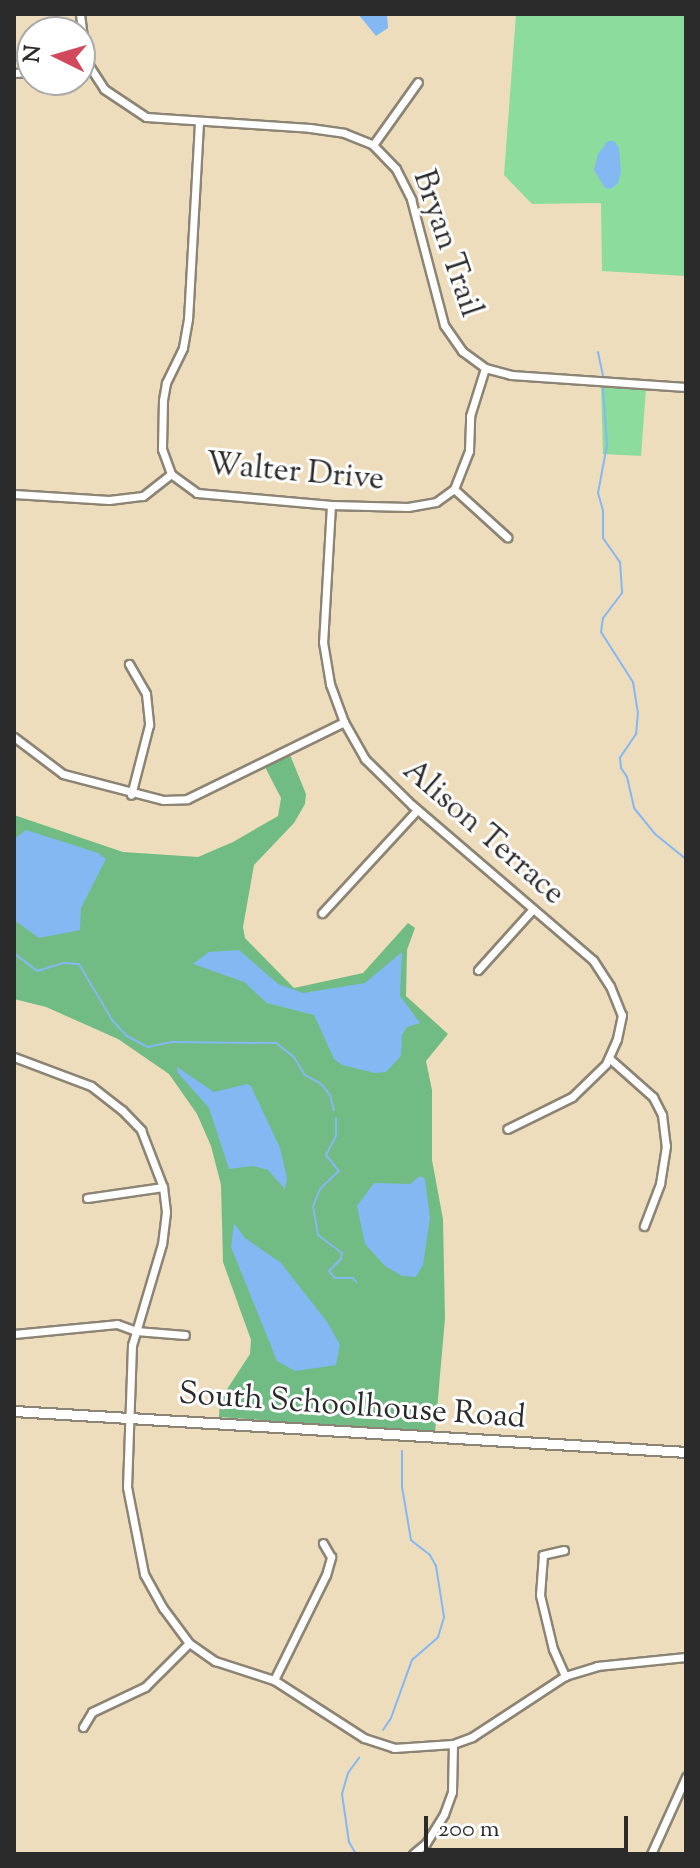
<!DOCTYPE html>
<style>
body{margin:0}
#map{position:relative;width:700px;height:1868px;overflow:hidden;background:#eeddbc;font-family:"Sorts Mill Goudy",serif}
div>[style]{position:absolute}
.green>*{inset:0;background:#8cdd9d}
.forest>*{inset:0;background:#71bc84}
.water>*{inset:0;background:#84b8f2}
.stream>*{height:2px;margin:-1px;padding:0 1px;transform-origin:1px;border-radius:1px;background:#84b8f2}
.roads{filter:drop-shadow(2px 0 #8c8474) drop-shadow(-2px 0 #8c8474) drop-shadow(0 2px #8c8474) drop-shadow(0 -2px #8c8474)}
.minor>*{height:7px;margin:-3.5px;padding:0 3.5px;transform-origin:3.5px;border-radius:3.5px;background:#fff}
.tertiary>*{height:9px;margin:-4.5px;padding:0 4.5px;transform-origin:4.5px;border-radius:4.5px;background:#fff}
span{translate:-50% -50%;white-space:nowrap;text-align:center;line-height:1.15;-webkit-text-stroke:6px #fff;paint-order:stroke}
.street-label{font-size:32px;color:#2b2b2b}
.frame{position:absolute;inset:0;border:16px solid #2b2b2b;pointer-events:none}
.north{position:absolute;left:16px;top:16px;width:80px;height:80px;box-sizing:border-box;background:#fff;border:2px solid #aaa;border-radius:50%;rotate:275deg;font-size:22px;font-weight:700;line-height:32px;text-align:center;color:#2b2b2b}
.north::after{content:'';display:block;margin:auto;width:28px;height:36px;background:#d1495b;clip-path:polygon(50% 0,100% 100%,50% 72%,0 100%)}
.scale{position:absolute;left:424px;top:1816px;width:204px;height:36px;box-sizing:border-box;border:4px solid #2b2b2b;border-top:0;padding-left:10px;font-size:24px;line-height:28px;white-space:nowrap;color:#2b2b2b;-webkit-text-stroke:6px #fff;paint-order:stroke}
</style>
<div id="map">
<div class="green">
<div style="clip-path:polygon(516px 14px,686px 14px,686px 276px,602px 271px,601px 203px,532px 204px,504px 175px)"></div>
<div style="clip-path:polygon(601px 386px,646px 389px,641px 456px,603px 454px)"></div>
</div>
<div class="forest">
<div style="clip-path:polygon(290px 755px,306px 794px,305px 804px,294px 823px,254px 865px,243px 927px,245px 938px,294px 988px,363px 973px,408px 923px,415px 928px,407px 950px,406px 996px,448px 1034px,426px 1061px,432px 1090px,432px 1160px,443px 1219px,445px 1318px,435px 1433px,219px 1417px,220px 1400px,250px 1354px,251px 1340px,223px 1262px,221px 1185px,211px 1146px,197px 1114px,169px 1074px,118px 1039px,46px 1007px,14px 999px,14px 815px,123px 852px,198px 857px,233px 842px,278px 816px,281px 798px,265px 767px)"></div>
</div>
<div class="water">
<div style="clip-path:polygon(358px 14px,387px 14px,388px 28px,376px 36px)"></div>
<div style="clip-path:polygon(608px 141px,614px 141px,619px 148px,621px 172px,618px 183px,611px 189px,605px 188px,594px 170px,598px 154px)"></div>
<div style="clip-path:polygon(26px 830px,98px 853px,106px 859px,81px 908px,80px 930px,39px 938px,14px 920px,14px 839px)"></div>
<div style="clip-path:polygon(239px 950px,278px 984px,303px 993px,365px 983px,402px 952px,400px 996px,420px 1023px,407px 1027px,402px 1035px,401px 1056px,386px 1072px,375px 1073px,342px 1065px,334px 1059px,314px 1015px,267px 1003px,244px 982px,193px 964px,209px 952px)"></div>
<div style="clip-path:polygon(177px 1067px,214px 1092px,247px 1084px,251px 1086px,280px 1148px,287px 1178px,285px 1189px,268px 1170px,253px 1166px,229px 1169px,209px 1108px,178px 1073px)"></div>
<div style="clip-path:polygon(420px 1176px,425px 1179px,430px 1218px,423px 1265px,416px 1277px,402px 1276px,385px 1266px,365px 1244px,357px 1206px,374px 1183px,410px 1184px)"></div>
<div style="clip-path:polygon(234px 1223px,245px 1238px,281px 1263px,328px 1323px,340px 1345px,336px 1365px,295px 1371px,277px 1361px,231px 1247px)"></div>
</div>
<div class="stream">
<div style="left:598px;top:352px;width:25px;rotate:78deg"></div>
<div style="left:603px;top:387px;width:58px;rotate:86.1deg"></div>
<div style="left:607px;top:445px;width:49px;rotate:100.6deg"></div>
<div style="left:598px;top:493px;width:18px;rotate:74deg"></div>
<div style="left:603px;top:510px;width:28px;rotate:90deg"></div>
<div style="left:603px;top:538px;width:29px;rotate:55deg"></div>
<div style="left:620px;top:562px;width:31px;rotate:86deg"></div>
<div style="left:622px;top:593px;width:31px;rotate:127deg"></div>
<div style="left:603px;top:618px;width:14px;rotate:98deg"></div>
<div style="left:601px;top:632px;width:59px;rotate:57.4deg"></div>
<div style="left:633px;top:682px;width:30px;rotate:81deg"></div>
<div style="left:638px;top:712px;width:22px;rotate:95deg"></div>
<div style="left:636px;top:734px;width:29px;rotate:124deg"></div>
<div style="left:620px;top:758px;width:10px;rotate:84deg"></div>
<div style="left:621px;top:768px;width:11px;rotate:56deg"></div>
<div style="left:627px;top:777px;width:32px;rotate:77deg"></div>
<div style="left:634px;top:808px;width:33px;rotate:51deg"></div>
<div style="left:655px;top:834px;width:40px;rotate:39deg"></div>
<div style="left:14px;top:953px;width:29px;rotate:38deg"></div>
<div style="left:37px;top:971px;width:27px;rotate:-17deg"></div>
<div style="left:63px;top:963px;width:16px;rotate:4deg"></div>
<div style="left:79px;top:964px;width:65px;rotate:59.5deg"></div>
<div style="left:112px;top:1020px;width:22px;rotate:47deg"></div>
<div style="left:127px;top:1036px;width:24px;rotate:28deg"></div>
<div style="left:148px;top:1047px;width:25px;rotate:-12deg"></div>
<div style="left:172px;top:1042px;width:104px;rotate:0.6deg"></div>
<div style="left:276px;top:1043px;width:23px;rotate:38deg"></div>
<div style="left:294px;top:1057px;width:21px;rotate:59deg"></div>
<div style="left:305px;top:1075px;width:18px;rotate:29deg"></div>
<div style="left:321px;top:1084px;width:14px;rotate:51deg"></div>
<div style="left:330px;top:1095px;width:16px;rotate:76deg"></div>
<div style="left:336px;top:1118px;width:18px;rotate:90deg"></div>
<div style="left:336px;top:1136px;width:21px;rotate:118deg"></div>
<div style="left:326px;top:1155px;width:21px;rotate:51deg"></div>
<div style="left:339px;top:1171px;width:26px;rotate:137deg"></div>
<div style="left:320px;top:1189px;width:18px;rotate:112deg"></div>
<div style="left:313px;top:1206px;width:29px;rotate:80deg"></div>
<div style="left:318px;top:1235px;width:30px;rotate:37deg"></div>
<div style="left:342px;top:1253px;width:6px;rotate:99deg"></div>
<div style="left:341px;top:1259px;width:17px;rotate:135deg"></div>
<div style="left:329px;top:1271px;width:9px;rotate:49deg"></div>
<div style="left:335px;top:1278px;width:18px"></div>
<div style="left:353px;top:1278px;width:5px;rotate:53deg"></div>
<div style="left:383px;top:1730px;width:14px;rotate:-56deg"></div>
<div style="left:391px;top:1718px;width:62px;rotate:-70.1deg"></div>
<div style="left:412px;top:1660px;width:35px;rotate:-41deg"></div>
<div style="left:438px;top:1637px;width:21px;rotate:-73deg"></div>
<div style="left:444px;top:1617px;width:52px;rotate:-98.9deg"></div>
<div style="left:436px;top:1566px;width:13px;rotate:-119deg"></div>
<div style="left:430px;top:1555px;width:24px;rotate:-142deg"></div>
<div style="left:411px;top:1540px;width:54px;rotate:-99.6deg"></div>
<div style="left:402px;top:1487px;width:36px;rotate:-90deg"></div>
<div style="left:356px;top:1854px;width:14px;rotate:-120deg"></div>
<div style="left:349px;top:1842px;width:49px;rotate:-98.3deg"></div>
<div style="left:342px;top:1794px;width:22px;rotate:-74deg"></div>
<div style="left:348px;top:1773px;width:19px;rotate:-54deg"></div>
</div>
<div class="roads">
<div class="minor">
<div style="left:80px;top:14px;width:47px;rotate:82.7deg"></div>
<div style="left:86px;top:61px;width:33px;rotate:57deg"></div>
<div style="left:104px;top:89px;width:50px;rotate:33.7deg"></div>
<div style="left:146px;top:117px;width:164px;rotate:3.8deg"></div>
<div style="left:310px;top:128px;width:34px;rotate:8deg"></div>
<div style="left:344px;top:133px;width:31px;rotate:22deg"></div>
<div style="left:373px;top:145px;width:33px;rotate:46deg"></div>
<div style="left:396px;top:169px;width:34px;rotate:63deg"></div>
<div style="left:411px;top:199px;width:130px;rotate:75.3deg"></div>
<div style="left:444px;top:325px;width:32px;rotate:55deg"></div>
<div style="left:462px;top:351px;width:29px;rotate:36deg"></div>
<div style="left:485px;top:368px;width:27px;rotate:15deg"></div>
<div style="left:511px;top:375px;width:175px;rotate:3.9deg"></div>
<div style="left:14px;top:73px;width:18px;rotate:-3deg"></div>
<div style="left:199px;top:123px;width:196px;rotate:93.2deg"></div>
<div style="left:188px;top:319px;width:29px;rotate:100deg"></div>
<div style="left:183px;top:348px;width:39px;rotate:116deg"></div>
<div style="left:166px;top:383px;width:17px;rotate:100deg"></div>
<div style="left:163px;top:400px;width:49px;rotate:91.2deg"></div>
<div style="left:162px;top:449px;width:27px;rotate:70deg"></div>
<div style="left:171px;top:474px;width:32px;rotate:36deg"></div>
<div style="left:197px;top:493px;width:135px;rotate:5.1deg"></div>
<div style="left:331px;top:505px;width:77px;rotate:1.5deg"></div>
<div style="left:408px;top:507px;width:28px;rotate:-10deg"></div>
<div style="left:436px;top:502px;width:22px;rotate:-36deg"></div>
<div style="left:454px;top:489px;width:41px;rotate:-68.5deg"></div>
<div style="left:469px;top:451px;width:35px;rotate:-88deg"></div>
<div style="left:470px;top:416px;width:50px;rotate:-72.6deg"></div>
<div style="left:373px;top:145px;width:77px;rotate:-54.5deg"></div>
<div style="left:454px;top:489px;width:72px;rotate:42.2deg"></div>
<div style="left:14px;top:494px;width:95px;rotate:3.6deg"></div>
<div style="left:109px;top:500px;width:34px;rotate:-7deg"></div>
<div style="left:143px;top:496px;width:36px;rotate:-38deg"></div>
<div style="left:331px;top:505px;width:137px;rotate:93.3deg"></div>
<div style="left:323px;top:642px;width:43px;rotate:80.5deg"></div>
<div style="left:330px;top:684px;width:40px;rotate:69.8deg"></div>
<div style="left:344px;top:722px;width:43px;rotate:60.4deg"></div>
<div style="left:365px;top:759px;width:66px;rotate:44.4deg"></div>
<div style="left:412px;top:805px;width:238px;rotate:40.6deg"></div>
<div style="left:593px;top:960px;width:31px;rotate:57deg"></div>
<div style="left:610px;top:986px;width:31px;rotate:68deg"></div>
<div style="left:622px;top:1015px;width:25px;rotate:102deg"></div>
<div style="left:617px;top:1039px;width:27px;rotate:114deg"></div>
<div style="left:606px;top:1064px;width:47px;rotate:135.9deg"></div>
<div style="left:572px;top:1097px;width:72px;rotate:153.8deg"></div>
<div style="left:129px;top:664px;width:34px;rotate:60deg"></div>
<div style="left:146px;top:694px;width:31px;rotate:84deg"></div>
<div style="left:149px;top:725px;width:72px;rotate:104.4deg"></div>
<div style="left:14px;top:737px;width:61px;rotate:37.1deg"></div>
<div style="left:63px;top:774px;width:103px;rotate:14.6deg"></div>
<div style="left:163px;top:800px;width:24px;rotate:-2deg"></div>
<div style="left:187px;top:799px;width:175px;rotate:-26.1deg"></div>
<div style="left:322px;top:913px;width:140px;rotate:-47.3deg"></div>
<div style="left:478px;top:970px;width:82px;rotate:-48deg"></div>
<div style="left:14px;top:1057px;width:82px;rotate:20.6deg"></div>
<div style="left:91px;top:1086px;width:39px;rotate:38deg"></div>
<div style="left:122px;top:1110px;width:28px;rotate:46deg"></div>
<div style="left:141px;top:1130px;width:61px;rotate:68.9deg"></div>
<div style="left:163px;top:1187px;width:25px;rotate:83deg"></div>
<div style="left:166px;top:1212px;width:32px;rotate:97deg"></div>
<div style="left:162px;top:1244px;width:105px;rotate:106.5deg"></div>
<div style="left:132px;top:1345px;width:142px;rotate:92deg"></div>
<div style="left:127px;top:1487px;width:89px;rotate:78.9deg"></div>
<div style="left:144px;top:1574px;width:39px;rotate:61deg"></div>
<div style="left:163px;top:1608px;width:44px;rotate:53.4deg"></div>
<div style="left:189px;top:1643px;width:32px;rotate:35deg"></div>
<div style="left:215px;top:1661px;width:62px;rotate:17.9deg"></div>
<div style="left:274px;top:1680px;width:107px;rotate:32.8deg"></div>
<div style="left:364px;top:1738px;width:32px;rotate:18deg"></div>
<div style="left:394px;top:1748px;width:59px;rotate:-3.9deg"></div>
<div style="left:453px;top:1744px;width:20px;rotate:-20deg"></div>
<div style="left:472px;top:1737px;width:111px;rotate:-33.3deg"></div>
<div style="left:565px;top:1676px;width:34px;rotate:-17deg"></div>
<div style="left:597px;top:1666px;width:89px;rotate:-5.8deg"></div>
<div style="left:609px;top:1058px;width:59px;rotate:41.6deg"></div>
<div style="left:653px;top:1097px;width:20px;rotate:63deg"></div>
<div style="left:662px;top:1115px;width:31px;rotate:83deg"></div>
<div style="left:666px;top:1146px;width:38px;rotate:99deg"></div>
<div style="left:660px;top:1184px;width:45px;rotate:110.9deg"></div>
<div style="left:87px;top:1198px;width:77px;rotate:-8.2deg"></div>
<div style="left:14px;top:1334px;width:103px;rotate:-5.5deg"></div>
<div style="left:117px;top:1324px;width:20px;rotate:20deg"></div>
<div style="left:136px;top:1331px;width:49px;rotate:4.7deg"></div>
<div style="left:564px;top:1550px;width:22px;rotate:167deg"></div>
<div style="left:543px;top:1555px;width:40px;rotate:94.3deg"></div>
<div style="left:540px;top:1595px;width:56px;rotate:76.5deg"></div>
<div style="left:553px;top:1649px;width:30px;rotate:66deg"></div>
<div style="left:274px;top:1680px;width:117px;rotate:-63.7deg"></div>
<div style="left:326px;top:1575px;width:19px;rotate:-74deg"></div>
<div style="left:331px;top:1557px;width:16px;rotate:-120deg"></div>
<div style="left:83px;top:1727px;width:17px;rotate:-59deg"></div>
<div style="left:92px;top:1712px;width:59px;rotate:-25.3deg"></div>
<div style="left:145px;top:1687px;width:62px;rotate:-45deg"></div>
<div style="left:413px;top:1854px;width:17px;rotate:-40deg"></div>
<div style="left:426px;top:1843px;width:34px;rotate:-58deg"></div>
<div style="left:444px;top:1814px;width:23px;rotate:-70deg"></div>
<div style="left:452px;top:1792px;width:48px;rotate:-88.8deg"></div>
<div style="left:651px;top:1854px;width:85px;rotate:-65.6deg"></div>
</div>
<div class="tertiary">
<div style="left:14px;top:1411px;width:673px;rotate:3.49deg"></div>
</div>
</div>
<div class="street-label">
<span style="left:446px;top:244px;rotate:71deg">Bryan Trail</span>
<span style="left:295px;top:473px;rotate:5deg">Walter Drive</span>
<span style="left:483px;top:833px;rotate:41deg">Alison Terrace</span>
<span style="left:352px;top:1407px;rotate:4deg">South Schoolhouse Road</span>
</div>
<div class="frame"></div>
<div class="north">N</div>
<div class="scale">200 m</div>
</div>
